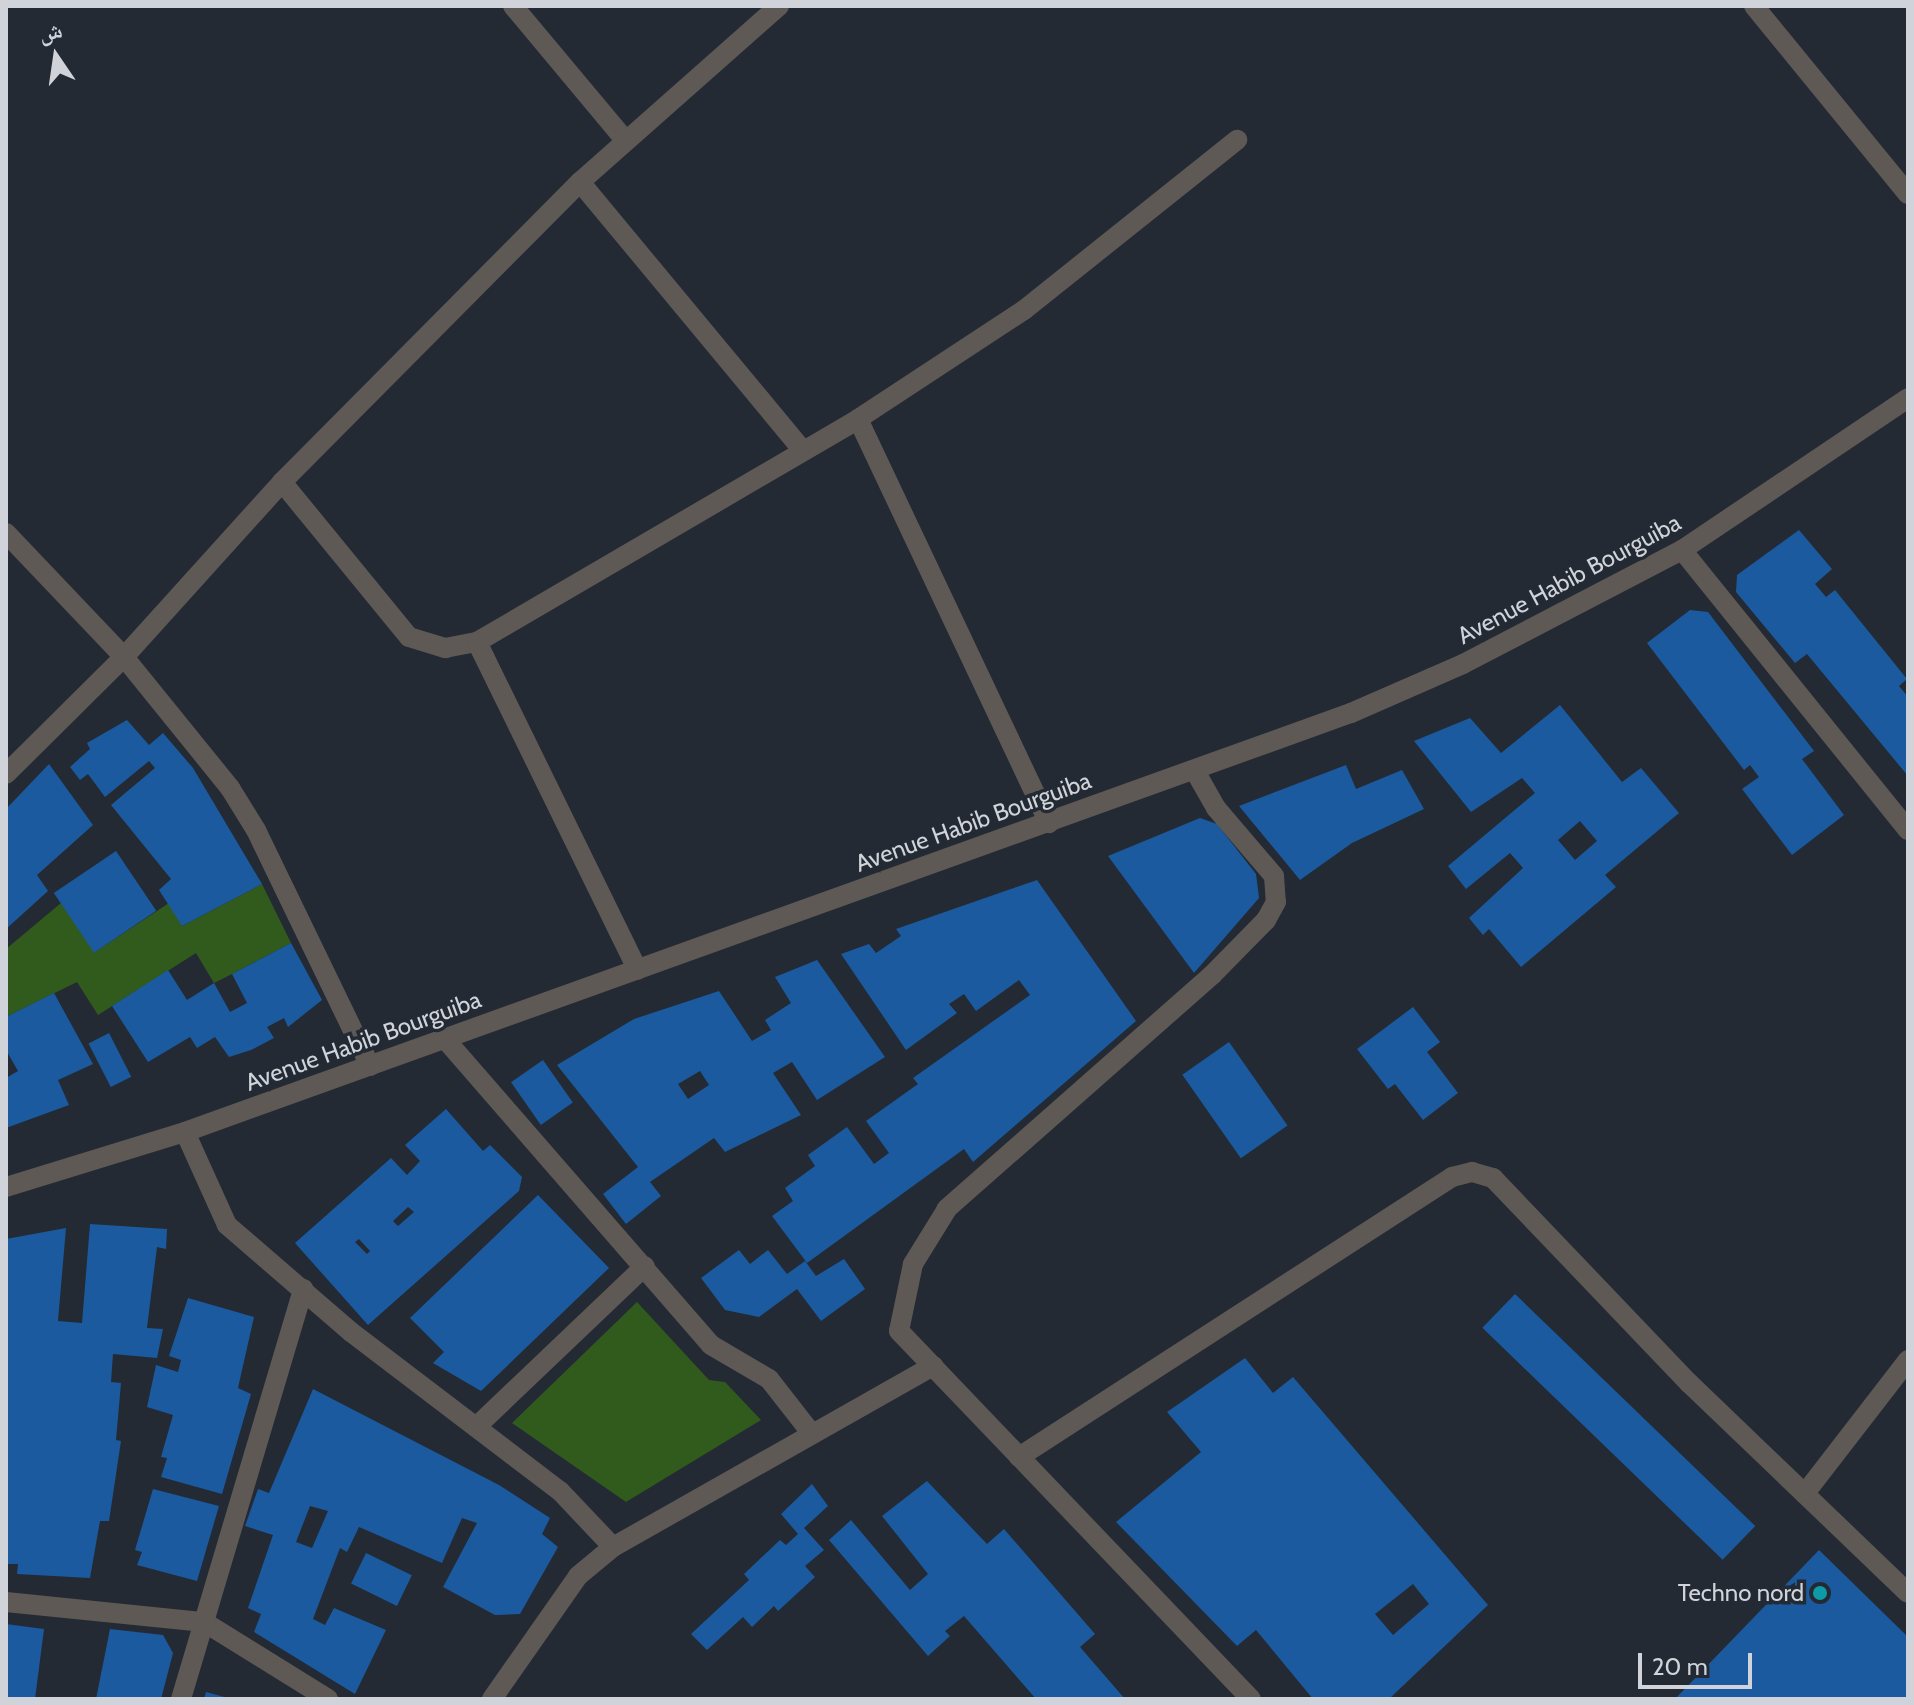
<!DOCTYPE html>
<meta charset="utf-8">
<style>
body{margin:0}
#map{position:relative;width:1914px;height:1705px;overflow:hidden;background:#232a33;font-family:Cabin,"Noto Naskh Arabic",sans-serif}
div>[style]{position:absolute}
.green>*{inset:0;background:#315a1d}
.building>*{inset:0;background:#1b5a9e;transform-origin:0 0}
.minor>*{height:20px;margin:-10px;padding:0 10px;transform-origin:10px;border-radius:10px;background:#5e5955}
.tertiary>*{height:20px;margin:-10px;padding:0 10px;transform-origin:10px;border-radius:10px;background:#5e5955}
.dots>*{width:22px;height:22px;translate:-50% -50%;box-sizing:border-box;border:4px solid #232a33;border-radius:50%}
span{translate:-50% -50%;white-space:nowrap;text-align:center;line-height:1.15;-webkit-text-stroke:7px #232a33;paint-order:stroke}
.street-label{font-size:24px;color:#d0d4da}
.poi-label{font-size:24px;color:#d0d4da}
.right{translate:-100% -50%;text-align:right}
.frame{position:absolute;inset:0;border:8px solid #d0d4da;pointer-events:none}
.north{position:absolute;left:16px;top:16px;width:80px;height:80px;-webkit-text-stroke:6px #232a33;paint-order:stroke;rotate:347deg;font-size:22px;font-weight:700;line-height:32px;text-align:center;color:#d0d4da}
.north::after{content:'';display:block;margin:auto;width:28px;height:36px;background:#d0d4da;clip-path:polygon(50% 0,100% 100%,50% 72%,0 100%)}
.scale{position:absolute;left:1638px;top:1653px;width:114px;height:36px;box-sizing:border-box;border:4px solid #d0d4da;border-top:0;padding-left:10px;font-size:24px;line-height:28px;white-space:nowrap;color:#d0d4da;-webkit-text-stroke:6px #232a33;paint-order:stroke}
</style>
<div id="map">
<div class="green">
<div style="clip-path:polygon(262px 884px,291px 943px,232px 974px,214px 983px,196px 953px,98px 1015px,77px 982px,6px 1017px,6px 949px,61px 903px,95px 952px,169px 903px,182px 926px)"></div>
<div style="clip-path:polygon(637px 1302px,709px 1380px,725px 1382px,761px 1420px,626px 1502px,512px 1423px)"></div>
</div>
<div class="building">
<div style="clip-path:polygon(1799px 530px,1832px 569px,1815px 584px,1826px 597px,1835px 590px,1907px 679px,1899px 686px,1908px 697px,1908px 776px,1807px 654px,1795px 663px,1736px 592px,1737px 575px)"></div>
<div style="clip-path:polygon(1690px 610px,1708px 612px,1814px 751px,1802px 759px,1844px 815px,1792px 855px,1742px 789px,1759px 777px,1750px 765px,1744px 770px,1647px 643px)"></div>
<div style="clip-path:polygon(evenodd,1560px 705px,1622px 782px,1641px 768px,1679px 813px,1605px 875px,1616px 887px,1521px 967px,1489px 929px,1483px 935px,1469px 918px,1523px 868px,1510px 853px,1466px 889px,1448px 866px,1535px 793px,1522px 778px,1471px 812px,1414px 741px,1470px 718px,1501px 753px,1560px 705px,1580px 821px,1597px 841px,1575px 860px,1558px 840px,1580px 821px)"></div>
<div style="clip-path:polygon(127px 720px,149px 745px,163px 733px,193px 768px,262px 884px,182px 926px,159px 890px,171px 879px,111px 805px,155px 768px,149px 761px,105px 797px,88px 774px,80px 780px,70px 767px,90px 749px,87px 743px)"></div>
<div style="clip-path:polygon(49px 764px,93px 825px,37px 875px,48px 891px,6px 929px,6px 809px)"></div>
<div style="clip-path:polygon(1346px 765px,1356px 789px,1402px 770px,1424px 809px,1352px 843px,1300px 880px,1239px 806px)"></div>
<div style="clip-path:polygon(1200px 818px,1217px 824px,1256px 874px,1259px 898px,1194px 973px,1108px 856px)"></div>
<div style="left:116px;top:851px;width:72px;height:75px;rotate:56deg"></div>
<div style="clip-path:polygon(1037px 880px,1136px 1021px,973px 1162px,964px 1149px,807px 1263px,772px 1216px,793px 1201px,785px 1188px,815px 1166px,808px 1155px,847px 1127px,874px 1164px,889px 1153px,866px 1121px,918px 1084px,913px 1078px,1030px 995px,1019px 980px,976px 1011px,964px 994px,949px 1004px,957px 1013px,906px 1050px,841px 954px,869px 944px,876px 953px,901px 936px,896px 929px)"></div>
<div style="clip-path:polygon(291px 943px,322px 1000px,288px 1027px,284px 1018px,267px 1027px,274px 1038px,251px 1050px,229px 1057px,215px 1037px,197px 1048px,190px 1037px,148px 1062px,112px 1006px,168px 970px,187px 1000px,214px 983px,230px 1012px,247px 1003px,232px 974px)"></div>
<div style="clip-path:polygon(evenodd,817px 960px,885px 1057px,817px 1100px,792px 1062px,773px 1073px,801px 1115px,725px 1152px,714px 1138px,650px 1182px,661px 1196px,626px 1224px,603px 1194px,638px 1167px,557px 1065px,634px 1019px,719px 991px,752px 1041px,771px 1030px,765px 1020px,791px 1003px,775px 977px,817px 960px,700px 1071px,709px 1085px,688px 1099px,678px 1084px,700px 1071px)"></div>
<div style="clip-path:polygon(54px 993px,93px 1064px,58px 1080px,69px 1105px,6px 1128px,6px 1078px,18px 1071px,6px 1050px,6px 1017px)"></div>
<div style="clip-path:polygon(1413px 1007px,1440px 1042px,1427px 1052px,1458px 1093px,1423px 1120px,1395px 1084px,1388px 1089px,1357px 1049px)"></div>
<div style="left:109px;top:1033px;width:49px;height:23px;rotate:63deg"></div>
<div style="left:1229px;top:1042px;width:102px;height:57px;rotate:55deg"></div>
<div style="left:543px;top:1060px;width:52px;height:39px;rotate:55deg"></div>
<div style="clip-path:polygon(evenodd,446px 1109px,483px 1151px,490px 1145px,522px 1177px,519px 1191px,368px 1325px,295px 1243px,391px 1158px,407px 1175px,420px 1161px,405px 1145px,446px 1109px,408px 1207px,414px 1212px,398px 1226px,393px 1221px,408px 1207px,446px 1109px,359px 1239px,370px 1251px,367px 1254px,355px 1242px,359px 1239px)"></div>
<div style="clip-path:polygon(538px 1195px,609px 1268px,481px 1391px,433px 1363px,444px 1352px,410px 1318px)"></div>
<div style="clip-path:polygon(90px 1224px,167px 1229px,166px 1249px,157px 1247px,147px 1328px,163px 1329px,157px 1358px,113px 1354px,111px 1382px,121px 1383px,116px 1440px,121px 1441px,109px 1521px,100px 1521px,90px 1578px,17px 1574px,18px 1564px,6px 1564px,6px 1239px,66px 1228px,58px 1321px,82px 1323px)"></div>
<div style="clip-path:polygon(739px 1250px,750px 1264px,768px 1250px,787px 1274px,805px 1261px,816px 1276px,844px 1259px,865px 1289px,821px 1321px,797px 1289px,759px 1317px,725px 1310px,701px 1278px)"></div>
<div style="left:1515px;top:1294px;width:334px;height:47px;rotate:44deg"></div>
<div style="clip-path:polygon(188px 1298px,254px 1317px,238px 1388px,251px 1394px,222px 1494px,161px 1477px,167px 1458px,161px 1457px,173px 1415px,147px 1407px,156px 1365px,178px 1372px,181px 1360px,169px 1356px)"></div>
<div style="clip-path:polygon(evenodd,1245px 1358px,1273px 1393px,1293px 1377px,1488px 1605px,1389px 1699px,1313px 1699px,1256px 1630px,1237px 1646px,1116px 1522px,1201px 1452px,1167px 1412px,1245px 1358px,1413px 1584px,1429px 1604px,1393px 1635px,1375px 1614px,1413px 1584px)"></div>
<div style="clip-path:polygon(evenodd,313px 1389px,499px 1485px,550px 1518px,542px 1534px,558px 1547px,520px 1614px,495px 1615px,443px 1587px,477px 1523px,462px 1518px,442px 1563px,359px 1527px,347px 1552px,340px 1548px,313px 1619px,325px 1625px,334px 1608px,386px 1630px,355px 1694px,254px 1632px,261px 1614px,248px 1608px,273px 1535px,245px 1526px,258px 1489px,269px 1493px,313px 1389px,310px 1506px,328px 1511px,312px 1548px,296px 1542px,310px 1506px)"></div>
<div style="clip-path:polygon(927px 1481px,987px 1544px,1004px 1529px,1095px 1634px,1080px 1647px,1125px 1699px,1036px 1699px,964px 1616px,945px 1631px,950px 1636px,928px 1656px,829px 1540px,851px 1520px,910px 1590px,928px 1574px,882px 1516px)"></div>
<div style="clip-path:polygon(812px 1484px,828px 1506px,804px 1528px,824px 1550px,805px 1566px,815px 1577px,778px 1611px,774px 1606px,752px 1627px,743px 1617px,707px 1650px,691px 1634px,749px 1580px,744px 1574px,780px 1540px,786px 1545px,798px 1534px,781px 1514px)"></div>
<div style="clip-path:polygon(153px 1489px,219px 1506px,197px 1581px,137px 1565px,142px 1552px,135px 1550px)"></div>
<div style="clip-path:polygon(1819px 1550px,1908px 1637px,1908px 1699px,1675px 1699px)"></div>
<div style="left:366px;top:1553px;width:51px;height:34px;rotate:26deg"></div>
<div style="clip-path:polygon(6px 1624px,44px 1629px,35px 1699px,6px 1699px)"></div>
<div style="clip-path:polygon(110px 1629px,163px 1635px,173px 1653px,161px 1699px,96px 1699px)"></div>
<div style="clip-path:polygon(206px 1692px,228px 1698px,228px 1699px,204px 1699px)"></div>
</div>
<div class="minor">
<div style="left:513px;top:6px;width:175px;rotate:50.1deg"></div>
<div style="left:1754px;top:6px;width:243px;rotate:50.7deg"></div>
<div style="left:580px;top:182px;width:349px;rotate:50.3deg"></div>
<div style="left:858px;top:419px;width:447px;rotate:64.7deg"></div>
<div style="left:282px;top:482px;width:200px;rotate:50.7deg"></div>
<div style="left:409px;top:637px;width:38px;rotate:17deg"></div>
<div style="left:445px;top:648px;width:33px;rotate:-11deg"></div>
<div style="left:477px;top:642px;width:441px;rotate:-30.3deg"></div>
<div style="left:858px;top:419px;width:199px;rotate:-33.3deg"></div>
<div style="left:1024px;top:310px;width:273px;rotate:-38.6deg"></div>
<div style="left:6px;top:533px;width:171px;rotate:46.4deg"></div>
<div style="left:124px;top:657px;width:169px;rotate:51deg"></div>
<div style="left:230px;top:788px;width:49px;rotate:58.2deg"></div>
<div style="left:256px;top:830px;width:262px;rotate:64.2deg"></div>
<div style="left:1682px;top:550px;width:360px;rotate:51.1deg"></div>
<div style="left:477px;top:642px;width:365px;rotate:63.9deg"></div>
<div style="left:1195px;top:771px;width:43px;rotate:60.4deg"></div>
<div style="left:1216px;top:808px;width:89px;rotate:49.5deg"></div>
<div style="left:1274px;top:876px;width:26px;rotate:86deg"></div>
<div style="left:1276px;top:902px;width:21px;rotate:119deg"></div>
<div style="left:1266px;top:920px;width:77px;rotate:134.5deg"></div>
<div style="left:1212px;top:975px;width:354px;rotate:138.6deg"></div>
<div style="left:947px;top:1209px;width:65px;rotate:121.7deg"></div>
<div style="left:913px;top:1264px;width:68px;rotate:101.8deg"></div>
<div style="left:899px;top:1331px;width:509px;rotate:46.27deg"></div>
<div style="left:6px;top:774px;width:166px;rotate:-44.8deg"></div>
<div style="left:124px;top:657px;width:236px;rotate:-47.9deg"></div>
<div style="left:282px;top:482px;width:423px;rotate:-45.2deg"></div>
<div style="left:580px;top:182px;width:266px;rotate:-41.5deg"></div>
<div style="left:445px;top:1039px;width:405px;rotate:49deg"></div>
<div style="left:711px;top:1345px;width:67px;rotate:30.4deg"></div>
<div style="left:769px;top:1379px;width:70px;rotate:52deg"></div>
<div style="left:185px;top:1132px;width:102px;rotate:65.7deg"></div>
<div style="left:227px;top:1225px;width:164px;rotate:40.8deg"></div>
<div style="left:351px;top:1332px;width:263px;rotate:37.3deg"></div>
<div style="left:560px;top:1491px;width:77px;rotate:46.6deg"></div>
<div style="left:476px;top:1427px;width:233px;rotate:-43.6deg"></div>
<div style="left:1019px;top:1457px;width:516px;rotate:-32.89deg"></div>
<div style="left:1452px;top:1177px;width:21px;rotate:-14deg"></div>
<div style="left:1472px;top:1172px;width:22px;rotate:16deg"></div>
<div style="left:1493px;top:1178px;width:284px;rotate:46.3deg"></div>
<div style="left:1689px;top:1383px;width:303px;rotate:43.8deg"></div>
<div style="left:1806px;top:1492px;width:167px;rotate:-52.3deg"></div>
<div style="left:6px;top:1602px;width:199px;rotate:5.8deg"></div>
<div style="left:204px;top:1622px;width:146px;rotate:31.8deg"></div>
<div style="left:181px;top:1699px;width:428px;rotate:-73.4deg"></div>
<div style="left:492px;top:1699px;width:150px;rotate:-55deg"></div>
<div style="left:578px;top:1576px;width:45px;rotate:-39.6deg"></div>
<div style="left:613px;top:1547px;width:368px;rotate:-29.5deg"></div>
</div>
<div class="tertiary">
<div style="left:6px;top:1187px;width:187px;rotate:-17.1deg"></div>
<div style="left:185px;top:1132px;width:1239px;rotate:-19.77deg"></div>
<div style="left:1351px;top:713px;width:122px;rotate:-23.6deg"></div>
<div style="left:1463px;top:664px;width:247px;rotate:-27.5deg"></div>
<div style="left:1682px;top:550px;width:272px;rotate:-33.9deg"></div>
</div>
<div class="dots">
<div style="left:1820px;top:1593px;background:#0f9aa8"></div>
</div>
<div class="street-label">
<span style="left:1569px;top:579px;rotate:-28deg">Avenue Habib Bourguiba</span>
<span style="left:973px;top:822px;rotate:-20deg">Avenue Habib Bourguiba</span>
<span style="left:363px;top:1041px;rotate:-20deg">Avenue Habib Bourguiba</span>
</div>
<div class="poi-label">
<span class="right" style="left:1804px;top:1593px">Techno nord</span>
</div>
<div class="frame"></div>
<div class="north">ش</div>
<div class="scale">20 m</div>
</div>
